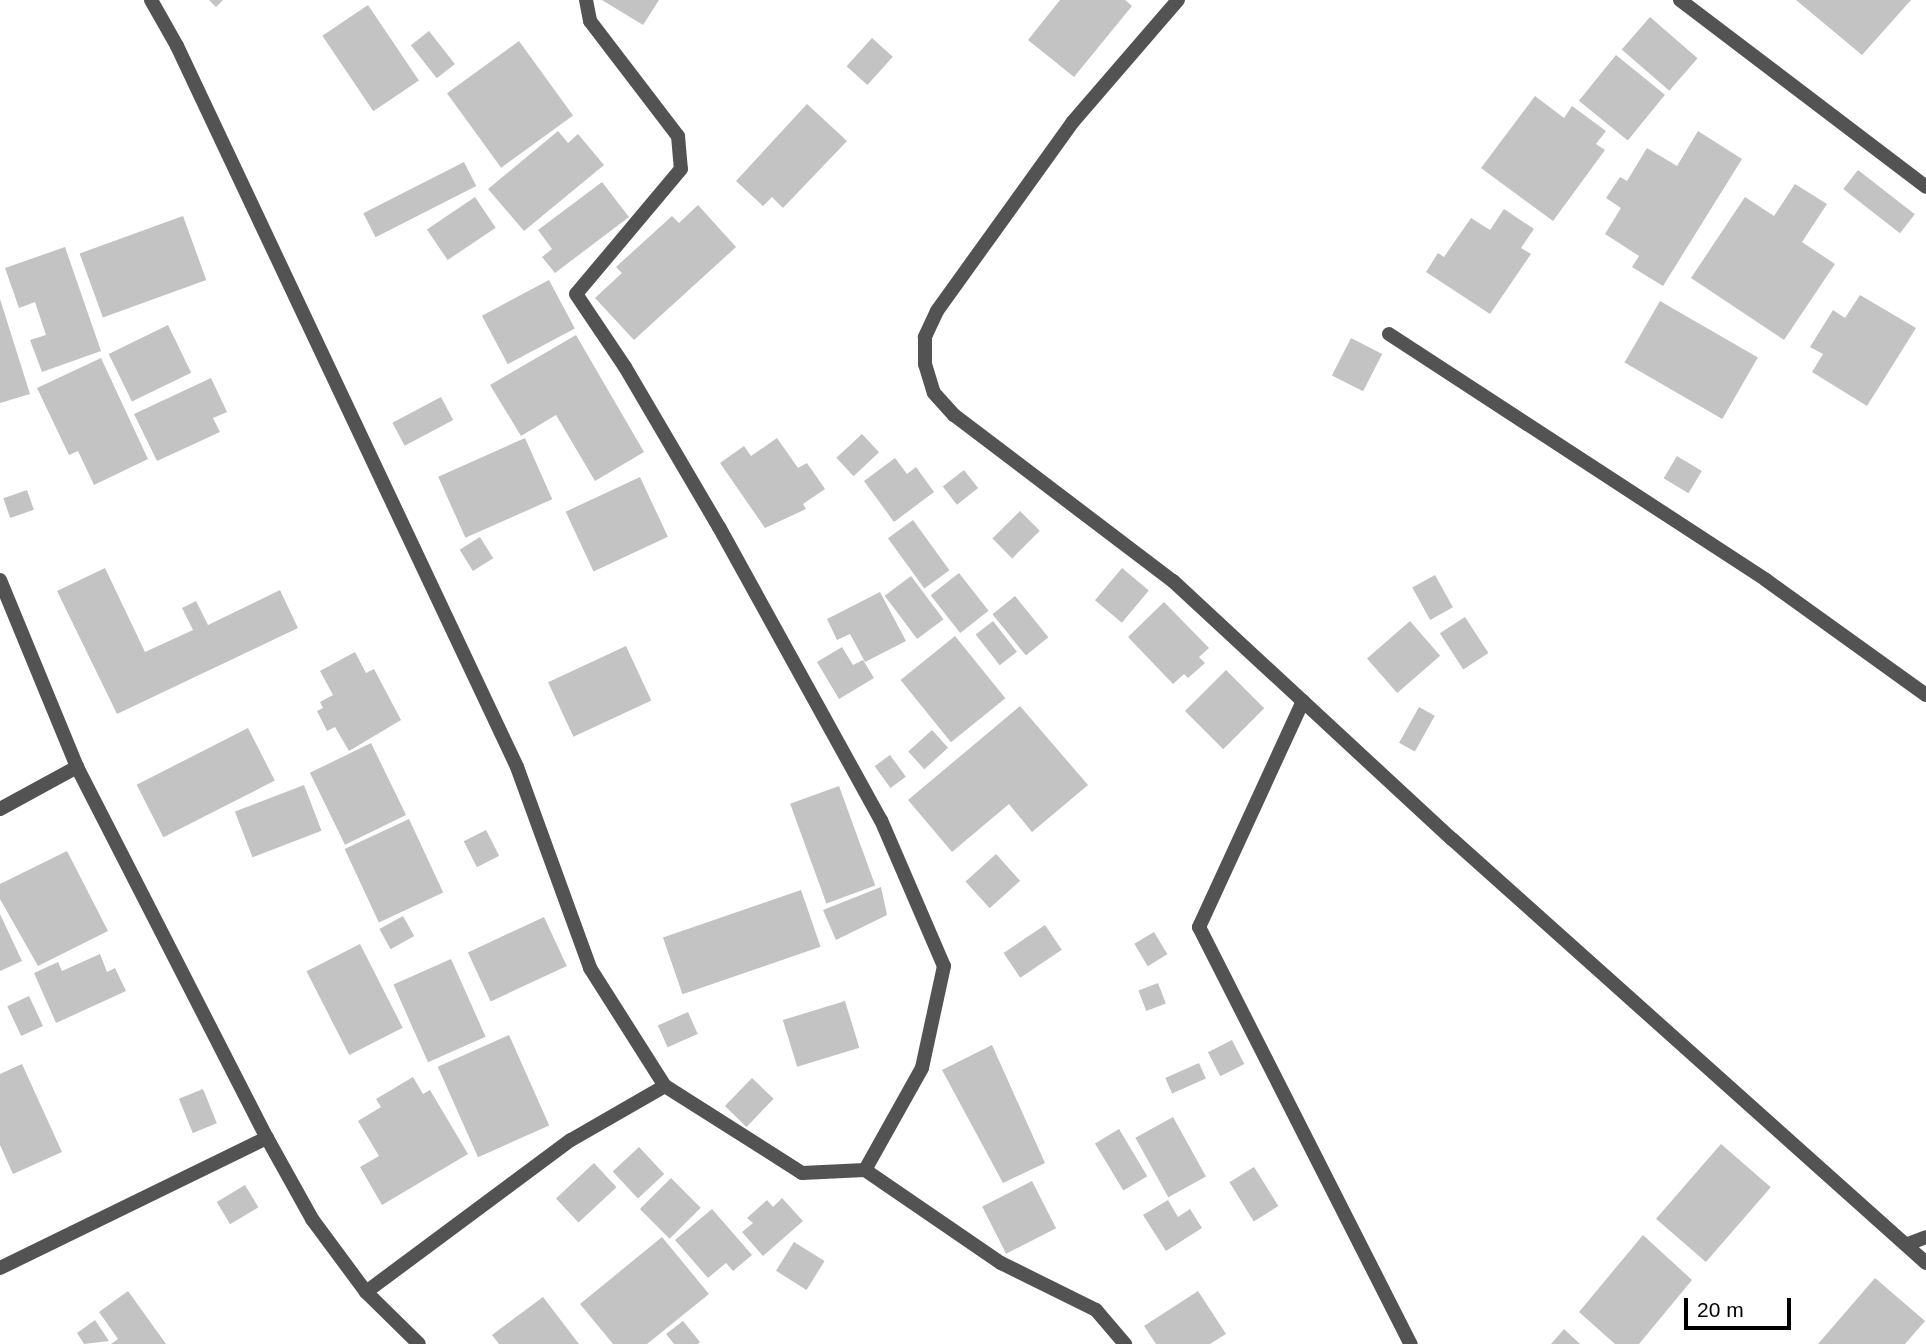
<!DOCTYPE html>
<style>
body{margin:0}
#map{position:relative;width:1926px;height:1344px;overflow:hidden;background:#fff;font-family:Arial,sans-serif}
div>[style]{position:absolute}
.building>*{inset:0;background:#c3c3c3;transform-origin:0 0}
.minor>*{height:14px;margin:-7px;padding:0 7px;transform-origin:7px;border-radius:7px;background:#535353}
span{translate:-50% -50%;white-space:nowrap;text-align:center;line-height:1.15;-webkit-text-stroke:7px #fff;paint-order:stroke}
.scale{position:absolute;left:1684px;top:1298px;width:107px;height:32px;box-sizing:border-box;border:4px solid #000;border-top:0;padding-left:9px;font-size:21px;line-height:24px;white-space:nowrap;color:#000;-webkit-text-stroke:5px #fff;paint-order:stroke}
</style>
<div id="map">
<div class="building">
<div style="clip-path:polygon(209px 0,223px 0,216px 7px)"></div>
<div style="clip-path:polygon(602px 0,659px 0,643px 25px)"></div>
<div style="clip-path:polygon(1060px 0,1125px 0,1132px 6px,1074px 77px,1028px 40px)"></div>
<div style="clip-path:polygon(1796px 0,1911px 0,1862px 55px)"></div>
<div style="left:368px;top:5px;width:91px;height:55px;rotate:56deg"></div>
<div style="left:1650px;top:17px;width:63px;height:43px;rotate:41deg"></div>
<div style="left:429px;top:31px;width:42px;height:23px;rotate:52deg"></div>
<div style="left:872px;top:38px;width:28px;height:38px;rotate:42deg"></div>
<div style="left:519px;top:41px;width:92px;height:89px;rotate:54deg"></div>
<div style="left:1616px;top:55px;width:63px;height:59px;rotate:39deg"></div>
<div style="clip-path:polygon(1535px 96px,1564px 118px,1572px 106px,1606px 131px,1596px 144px,1605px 150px,1553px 221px,1481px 168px)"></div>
<div style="clip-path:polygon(807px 104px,847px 141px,783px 208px,772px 197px,763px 206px,736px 181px)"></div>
<div style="clip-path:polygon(558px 131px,568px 143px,578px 134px,604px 165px,524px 231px,488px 189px)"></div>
<div style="clip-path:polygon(1698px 131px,1742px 159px,1663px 286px,1632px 267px,1639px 256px,1605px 234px,1621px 208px,1606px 198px,1620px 177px,1627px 181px,1647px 148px,1677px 166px)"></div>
<div style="left:464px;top:162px;width:27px;height:113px;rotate:63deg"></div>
<div style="left:1858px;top:170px;width:72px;height:24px;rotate:38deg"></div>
<div style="clip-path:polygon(602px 182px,629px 217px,555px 273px,542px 257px,552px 249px,538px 230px)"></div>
<div style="clip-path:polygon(1795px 184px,1827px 204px,1802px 242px,1835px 264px,1784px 340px,1691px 278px,1745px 197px,1774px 216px)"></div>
<div style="left:475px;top:197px;width:37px;height:58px;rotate:56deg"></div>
<div style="clip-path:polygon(698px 205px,736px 247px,634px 340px,595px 298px,622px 273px,616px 267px,672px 216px,679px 223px)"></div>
<div style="clip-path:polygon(1504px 209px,1534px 229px,1521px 248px,1531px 254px,1490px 314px,1426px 272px,1438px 253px,1444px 257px,1471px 218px,1490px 230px)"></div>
<div style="left:183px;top:216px;width:68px;height:110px;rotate:70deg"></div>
<div style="clip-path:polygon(65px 247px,101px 351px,42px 372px,30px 340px,46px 335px,35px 302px,19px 308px,5px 268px)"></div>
<div style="left:549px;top:280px;width:55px;height:76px;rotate:62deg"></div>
<div style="clip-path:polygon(1860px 295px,1916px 328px,1867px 406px,1812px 372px,1823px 354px,1810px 347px,1833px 310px,1845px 318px)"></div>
<div style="clip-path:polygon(0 299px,30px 394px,0 403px)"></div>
<div style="left:1660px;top:301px;width:113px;height:71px;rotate:30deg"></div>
<div style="left:168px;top:325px;width:53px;height:66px;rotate:64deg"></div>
<div style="clip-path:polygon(576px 335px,644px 452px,595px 481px,556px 415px,521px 436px,490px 385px)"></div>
<div style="left:1351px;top:338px;width:35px;height:42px;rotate:27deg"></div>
<div style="clip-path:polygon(101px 358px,148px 459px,94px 485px,78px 451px,69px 455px,37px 388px)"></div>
<div style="clip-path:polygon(211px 378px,227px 412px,213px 418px,220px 432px,157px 461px,134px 414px)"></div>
<div style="left:441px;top:397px;width:26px;height:55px;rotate:62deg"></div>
<div style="left:862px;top:434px;width:25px;height:35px;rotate:47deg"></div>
<div style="left:525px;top:438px;width:67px;height:95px;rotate:66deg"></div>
<div style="clip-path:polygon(777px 438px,798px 468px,807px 463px,825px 489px,803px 504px,806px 509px,765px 528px,720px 463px,744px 446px,751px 456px)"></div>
<div style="left:1677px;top:456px;width:29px;height:26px;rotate:31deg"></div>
<div style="clip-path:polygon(895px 458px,907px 474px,916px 467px,934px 492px,894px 522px,864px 481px)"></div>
<div style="left:964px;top:470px;width:23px;height:27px;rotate:52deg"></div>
<div style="left:640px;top:477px;width:66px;height:82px;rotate:65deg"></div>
<div style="left:27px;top:490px;width:21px;height:25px;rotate:71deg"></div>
<div style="left:1020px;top:511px;width:28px;height:39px;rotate:45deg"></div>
<div style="left:913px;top:520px;width:62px;height:31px;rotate:54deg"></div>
<div style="left:480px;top:537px;width:25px;height:24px;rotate:58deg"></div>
<div style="clip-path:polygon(105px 568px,145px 652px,193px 630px,182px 608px,196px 601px,208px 625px,280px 590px,298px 628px,117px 714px,57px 591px)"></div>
<div style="left:1122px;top:568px;width:35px;height:42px;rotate:40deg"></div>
<div style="left:959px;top:573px;width:48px;height:36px;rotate:52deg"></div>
<div style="left:1435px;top:575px;width:37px;height:26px;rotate:61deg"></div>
<div style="left:911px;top:576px;width:54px;height:33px;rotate:53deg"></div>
<div style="clip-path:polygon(880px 592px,906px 641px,865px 662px,850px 634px,837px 640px,827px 619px)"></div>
<div style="left:1015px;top:596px;width:53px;height:29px;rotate:51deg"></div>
<div style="clip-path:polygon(1164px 602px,1209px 648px,1199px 657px,1205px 663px,1188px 678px,1184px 674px,1173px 684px,1128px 637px)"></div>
<div style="left:1465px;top:617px;width:43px;height:30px;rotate:57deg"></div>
<div style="left:993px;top:621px;width:39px;height:22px;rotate:52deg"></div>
<div style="left:1410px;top:621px;width:46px;height:57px;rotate:49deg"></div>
<div style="left:955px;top:636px;width:80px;height:70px;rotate:51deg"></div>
<div style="left:626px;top:646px;width:60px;height:86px;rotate:65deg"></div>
<div style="clip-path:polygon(842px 647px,853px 665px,863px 660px,874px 678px,839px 699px,817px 662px)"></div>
<div style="clip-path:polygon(355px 652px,366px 673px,374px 669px,401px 720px,349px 751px,335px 727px,327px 731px,317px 711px,323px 708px,320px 702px,333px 695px,320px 671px)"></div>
<div style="left:1226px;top:670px;width:54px;height:58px;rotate:45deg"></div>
<div style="clip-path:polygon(1020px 706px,1088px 785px,1032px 832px,1009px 804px,952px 852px,908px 800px)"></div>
<div style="left:1419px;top:707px;width:18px;height:41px;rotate:29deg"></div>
<div style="left:248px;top:728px;width:59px;height:125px;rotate:63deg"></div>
<div style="left:932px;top:730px;width:24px;height:32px;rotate:48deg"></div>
<div style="left:371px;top:743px;width:80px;height:68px;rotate:64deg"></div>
<div style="left:890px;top:755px;width:27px;height:19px;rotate:54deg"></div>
<div style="left:304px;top:785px;width:49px;height:74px;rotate:69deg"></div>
<div style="left:839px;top:786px;width:106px;height:52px;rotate:70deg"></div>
<div style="left:409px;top:819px;width:81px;height:71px;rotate:65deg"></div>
<div style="left:486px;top:830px;width:29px;height:25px;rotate:63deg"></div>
<div style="clip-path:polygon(67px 851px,108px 931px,38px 966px,0 899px,0 884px)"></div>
<div style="left:996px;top:854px;width:36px;height:41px;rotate:48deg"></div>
<div style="clip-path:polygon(881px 887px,887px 915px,836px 940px,823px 910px)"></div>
<div style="left:801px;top:890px;width:60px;height:146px;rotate:71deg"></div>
<div style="clip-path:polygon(0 914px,22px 961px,0 971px)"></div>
<div style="left:403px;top:916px;width:23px;height:27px;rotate:61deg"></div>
<div style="left:544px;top:917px;width:54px;height:84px;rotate:65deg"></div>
<div style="left:1045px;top:925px;width:30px;height:50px;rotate:56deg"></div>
<div style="left:1154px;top:932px;width:26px;height:23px;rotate:59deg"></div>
<div style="left:360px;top:944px;width:94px;height:60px;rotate:63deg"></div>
<div style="clip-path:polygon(100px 954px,107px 972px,115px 968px,126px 991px,56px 1023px,34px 973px,58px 962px,62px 971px)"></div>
<div style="left:451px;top:959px;width:85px;height:63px;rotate:66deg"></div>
<div style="left:1158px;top:983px;width:22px;height:21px;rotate:69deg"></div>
<div style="left:29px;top:996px;width:33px;height:24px;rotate:65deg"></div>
<div style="left:845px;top:1001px;width:49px;height:65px;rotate:73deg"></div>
<div style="left:688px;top:1012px;width:24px;height:33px;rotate:66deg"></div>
<div style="left:509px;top:1035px;width:99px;height:78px;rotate:66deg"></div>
<div style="left:1232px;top:1040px;width:27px;height:27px;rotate:63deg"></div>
<div style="clip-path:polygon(992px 1045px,1045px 1163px,1003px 1183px,942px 1070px)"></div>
<div style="left:1199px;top:1063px;width:17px;height:37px;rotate:66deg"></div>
<div style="clip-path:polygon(22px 1064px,62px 1152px,13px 1174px,0 1145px,0 1074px)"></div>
<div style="clip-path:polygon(413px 1077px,423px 1094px,430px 1090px,468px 1154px,382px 1205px,360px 1167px,379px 1156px,358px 1121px,381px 1107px,376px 1099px)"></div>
<div style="left:752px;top:1078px;width:30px;height:39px;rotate:44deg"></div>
<div style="left:203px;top:1089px;width:37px;height:26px;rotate:68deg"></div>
<div style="left:1173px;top:1117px;width:68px;height:43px;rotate:61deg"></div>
<div style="left:1119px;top:1129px;width:55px;height:28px;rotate:59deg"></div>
<div style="left:1721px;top:1144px;width:66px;height:99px;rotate:41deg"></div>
<div style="left:639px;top:1147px;width:37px;height:36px;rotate:47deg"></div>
<div style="left:594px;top:1163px;width:33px;height:52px;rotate:47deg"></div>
<div style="left:1254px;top:1167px;width:46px;height:29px;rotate:58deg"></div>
<div style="left:671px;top:1178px;width:42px;height:44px;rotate:45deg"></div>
<div style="left:1032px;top:1181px;width:53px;height:56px;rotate:63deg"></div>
<div style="left:245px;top:1185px;width:26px;height:33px;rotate:59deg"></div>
<div style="clip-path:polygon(782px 1198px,803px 1221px,763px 1256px,742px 1232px,753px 1223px,747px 1218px,767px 1200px,773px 1207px)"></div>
<div style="clip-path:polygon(1168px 1200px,1178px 1217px,1190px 1209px,1202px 1228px,1166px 1251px,1143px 1215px)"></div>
<div style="clip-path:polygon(712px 1209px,752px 1255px,733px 1271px,726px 1263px,708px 1278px,675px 1240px)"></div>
<div style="clip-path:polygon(1643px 1235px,1692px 1280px,1639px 1344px,1615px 1344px,1579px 1312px)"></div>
<div style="clip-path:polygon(662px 1237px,709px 1294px,647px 1344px,613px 1344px,580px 1304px)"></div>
<div style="left:794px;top:1242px;width:36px;height:34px;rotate:32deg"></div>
<div style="clip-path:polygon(1875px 1278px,1925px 1321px,1905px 1344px,1818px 1344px)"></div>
<div style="clip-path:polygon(128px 1291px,166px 1344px,111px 1344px,118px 1339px,99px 1312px)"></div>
<div style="clip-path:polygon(1198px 1291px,1226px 1334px,1210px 1344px,1156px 1344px,1144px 1326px)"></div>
<div style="clip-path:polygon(543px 1297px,579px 1344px,499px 1344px,492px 1335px)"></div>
<div style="clip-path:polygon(95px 1320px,109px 1341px,84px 1344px,77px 1333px)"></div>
<div style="clip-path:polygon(683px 1321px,700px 1342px,698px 1344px,674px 1344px,666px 1334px)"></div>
<div style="clip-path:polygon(1564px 1329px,1580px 1344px,1551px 1344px)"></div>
</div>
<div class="minor">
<div style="left:151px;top:0;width:53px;rotate:60.5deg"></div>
<div style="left:177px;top:46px;width:797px;rotate:64.75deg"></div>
<div style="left:517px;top:767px;width:214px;rotate:70deg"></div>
<div style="left:590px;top:968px;width:140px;rotate:57.6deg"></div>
<div style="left:665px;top:1086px;width:162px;rotate:32.4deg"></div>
<div style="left:802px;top:1173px;width:63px;rotate:-2.7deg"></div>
<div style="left:865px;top:1170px;width:165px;rotate:34.4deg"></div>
<div style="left:1001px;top:1263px;width:106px;rotate:26.3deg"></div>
<div style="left:1096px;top:1310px;width:45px;rotate:49.5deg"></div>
<div style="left:586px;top:0;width:21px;rotate:79deg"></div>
<div style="left:590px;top:21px;width:145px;rotate:52.6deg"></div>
<div style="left:678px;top:136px;width:33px;rotate:85deg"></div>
<div style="left:681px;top:169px;width:163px;rotate:130deg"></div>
<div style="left:576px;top:294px;width:88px;rotate:56.1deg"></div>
<div style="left:625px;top:367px;width:186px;rotate:59.6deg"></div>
<div style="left:719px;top:527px;width:335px;rotate:61.1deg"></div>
<div style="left:881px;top:820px;width:159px;rotate:66.7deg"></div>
<div style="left:944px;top:966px;width:104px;rotate:102.2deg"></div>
<div style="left:922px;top:1068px;width:117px;rotate:119.2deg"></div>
<div style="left:1178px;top:0;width:162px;rotate:130.8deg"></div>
<div style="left:1072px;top:123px;width:231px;rotate:125.7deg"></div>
<div style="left:937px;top:311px;width:29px;rotate:115deg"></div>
<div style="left:925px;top:337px;width:27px;rotate:90deg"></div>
<div style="left:925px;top:364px;width:30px;rotate:73deg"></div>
<div style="left:934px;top:393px;width:30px;rotate:48deg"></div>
<div style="left:954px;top:415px;width:275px;rotate:37.2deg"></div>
<div style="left:1173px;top:581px;width:380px;rotate:42.8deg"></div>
<div style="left:1452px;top:839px;width:636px;rotate:41.81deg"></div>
<div style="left:1680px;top:0;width:309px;rotate:37.2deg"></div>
<div style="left:1389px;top:334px;width:450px;rotate:33.1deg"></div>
<div style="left:1766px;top:580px;width:197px;rotate:35.7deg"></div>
<div style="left:0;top:580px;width:202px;rotate:67.6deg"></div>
<div style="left:77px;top:767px;width:417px;rotate:62.9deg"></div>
<div style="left:267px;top:1138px;width:93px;rotate:60.9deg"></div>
<div style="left:312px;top:1219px;width:91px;rotate:53.5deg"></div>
<div style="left:366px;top:1292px;width:74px;rotate:44.5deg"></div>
<div style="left:1303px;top:701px;width:249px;rotate:114.7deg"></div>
<div style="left:1199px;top:927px;width:468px;rotate:63.1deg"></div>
<div style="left:0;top:809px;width:88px;rotate:-28.6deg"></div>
<div style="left:1908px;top:1244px;width:19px;rotate:-21deg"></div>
<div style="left:0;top:1268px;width:297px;rotate:-26deg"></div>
<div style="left:366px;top:1292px;width:255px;rotate:-36.6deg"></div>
<div style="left:571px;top:1140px;width:108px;rotate:-29.9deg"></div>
</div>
<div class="scale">20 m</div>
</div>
